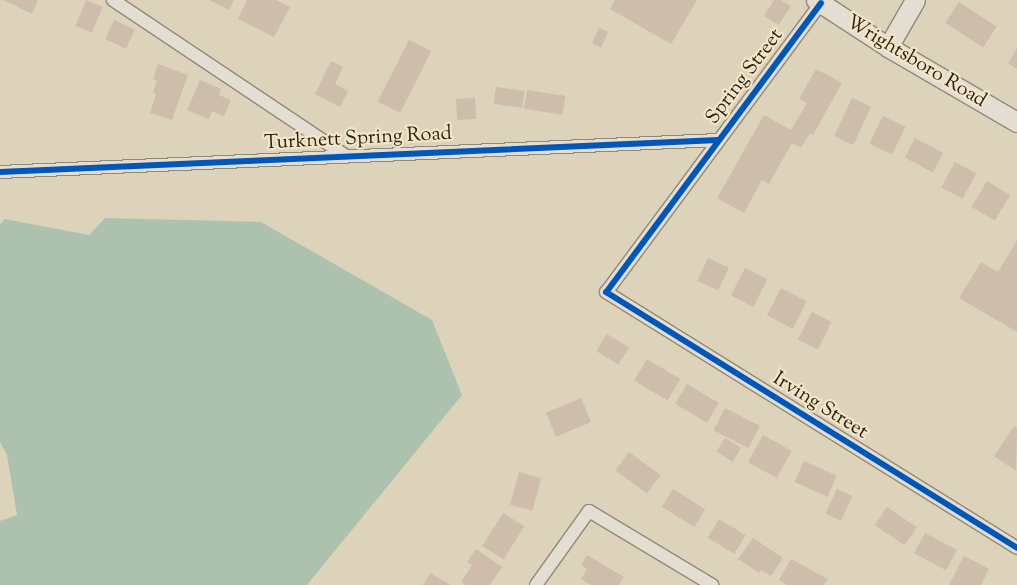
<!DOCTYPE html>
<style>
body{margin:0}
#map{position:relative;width:1017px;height:585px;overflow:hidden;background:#ddd3ba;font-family:"Sorts Mill Goudy",serif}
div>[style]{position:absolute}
.water>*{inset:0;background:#adc2ae}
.building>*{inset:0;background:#cdbdaa;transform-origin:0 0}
.roads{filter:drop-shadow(1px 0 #90897a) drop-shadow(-1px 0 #90897a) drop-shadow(0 1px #90897a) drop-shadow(0 -1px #90897a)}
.street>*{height:12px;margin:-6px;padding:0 6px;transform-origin:6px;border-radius:6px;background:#e4ded2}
.secondary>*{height:19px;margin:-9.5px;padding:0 9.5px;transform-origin:9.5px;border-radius:9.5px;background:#e4ded2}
.cycleway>*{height:6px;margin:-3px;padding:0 3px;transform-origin:3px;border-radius:3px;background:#0057b8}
span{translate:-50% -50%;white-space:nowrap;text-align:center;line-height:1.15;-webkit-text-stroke:4.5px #f3e6c8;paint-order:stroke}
.street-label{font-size:20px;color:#2d2113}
</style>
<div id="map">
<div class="water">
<div style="clip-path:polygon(105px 218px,261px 222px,432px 320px,462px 395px,307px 585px,0 585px,0 521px,17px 515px,7px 455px,0 442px,0 225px,5px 219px,89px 235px)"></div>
</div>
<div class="building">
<div style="clip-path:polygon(3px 0,38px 0,32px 14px)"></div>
<div style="left:86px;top:0;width:18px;height:28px;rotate:22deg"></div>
<div style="clip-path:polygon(209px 0,234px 0,229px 10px)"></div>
<div style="clip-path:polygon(247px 0,276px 0,290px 7px,274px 37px,238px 19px)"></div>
<div style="clip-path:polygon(615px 0,697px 0,671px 44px,610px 9px)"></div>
<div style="clip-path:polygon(774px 0,781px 0,791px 6px,779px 25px,764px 16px)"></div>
<div style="left:959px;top:2px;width:45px;height:25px;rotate:33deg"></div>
<div style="left:114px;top:20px;width:23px;height:21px;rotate:25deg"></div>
<div style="left:599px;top:28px;width:10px;height:17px;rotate:24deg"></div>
<div style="left:409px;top:40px;width:25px;height:69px;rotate:27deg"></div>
<div style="clip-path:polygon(1017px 48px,1017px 69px,1008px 63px)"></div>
<div style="clip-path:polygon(331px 61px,343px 67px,335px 84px,348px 91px,340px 107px,315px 94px)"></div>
<div style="clip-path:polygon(158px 64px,188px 75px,172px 120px,150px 113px,156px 94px,153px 93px,157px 80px,153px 79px)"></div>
<div style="clip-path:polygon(816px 69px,842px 83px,813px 135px,810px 133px,801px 148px,792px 143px,769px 184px,762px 180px,744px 213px,717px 198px,764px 115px,791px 130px,807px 103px,799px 99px)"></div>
<div style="clip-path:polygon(200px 80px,221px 89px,219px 95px,231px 100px,224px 116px,212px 111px,209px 119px,187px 110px)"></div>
<div style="left:496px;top:87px;width:29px;height:17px;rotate:8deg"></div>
<div style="left:527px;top:90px;width:39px;height:19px;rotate:9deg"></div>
<div style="left:475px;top:98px;width:21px;height:19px;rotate:87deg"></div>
<div style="left:852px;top:98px;width:21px;height:42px;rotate:25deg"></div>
<div style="left:883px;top:116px;width:25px;height:31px;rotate:26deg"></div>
<div style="left:915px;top:138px;width:32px;height:22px;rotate:28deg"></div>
<div style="left:955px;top:162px;width:24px;height:29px;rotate:28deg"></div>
<div style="left:987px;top:181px;width:27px;height:30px;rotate:31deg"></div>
<div style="clip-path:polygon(1017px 240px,1017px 332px,959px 298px,981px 262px,998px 272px)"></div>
<div style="left:708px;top:258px;width:23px;height:25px;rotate:25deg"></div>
<div style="left:745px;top:268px;width:25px;height:31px;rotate:27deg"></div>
<div style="left:781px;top:288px;width:29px;height:31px;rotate:27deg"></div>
<div style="left:812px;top:312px;width:22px;height:31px;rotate:27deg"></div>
<div style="left:607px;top:334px;width:26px;height:20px;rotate:32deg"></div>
<div style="left:647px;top:359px;width:39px;height:25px;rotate:31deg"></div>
<div style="left:687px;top:384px;width:37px;height:23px;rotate:31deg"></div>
<div style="left:581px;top:398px;width:26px;height:38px;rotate:67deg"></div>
<div style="left:725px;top:408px;width:39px;height:25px;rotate:27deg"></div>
<div style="clip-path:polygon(1014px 426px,1017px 428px,1016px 471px,994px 456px)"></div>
<div style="left:763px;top:435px;width:33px;height:31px;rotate:29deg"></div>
<div style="left:725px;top:438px;width:19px;height:16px;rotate:32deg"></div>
<div style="left:629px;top:452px;width:39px;height:23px;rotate:36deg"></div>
<div style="left:804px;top:461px;width:36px;height:23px;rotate:24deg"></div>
<div style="left:519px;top:472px;width:23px;height:34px;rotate:15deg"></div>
<div style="left:673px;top:489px;width:38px;height:21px;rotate:32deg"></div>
<div style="left:837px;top:489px;width:17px;height:27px;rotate:25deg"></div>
<div style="left:887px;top:507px;width:36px;height:22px;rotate:34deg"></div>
<div style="left:503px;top:513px;width:25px;height:39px;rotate:32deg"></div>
<div style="left:719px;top:519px;width:31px;height:22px;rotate:31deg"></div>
<div style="left:925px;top:533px;width:36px;height:23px;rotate:28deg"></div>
<div style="clip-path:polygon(753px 538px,783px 558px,771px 576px,761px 570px,759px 573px,738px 559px)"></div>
<div style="clip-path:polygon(476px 549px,502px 567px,490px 585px,465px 585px,461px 582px,472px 565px,467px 562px)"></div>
<div style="clip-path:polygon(587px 555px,624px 577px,619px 585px,591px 585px,581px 579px,587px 569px,581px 565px)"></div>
<div style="clip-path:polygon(964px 556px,989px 569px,981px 585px,949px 585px)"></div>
<div style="clip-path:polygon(791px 559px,828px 579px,824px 585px,787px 585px,779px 580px)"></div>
<div style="clip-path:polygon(430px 573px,451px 585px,423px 585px)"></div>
</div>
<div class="roads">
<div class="street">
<div style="left:113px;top:0;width:280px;rotate:33.8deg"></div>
<div style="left:821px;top:3px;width:360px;rotate:126.6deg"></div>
<div style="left:606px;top:292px;width:484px;rotate:31.9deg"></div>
<div style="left:0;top:172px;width:719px;rotate:-2.55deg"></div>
<div style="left:536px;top:585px;width:91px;rotate:-54.4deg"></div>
<div style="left:589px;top:511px;width:144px;rotate:31deg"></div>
</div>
<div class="secondary">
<div style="left:816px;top:0;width:86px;rotate:33.1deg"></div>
<div style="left:888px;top:47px;width:149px;rotate:30.2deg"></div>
<div style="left:888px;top:47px;width:54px;rotate:-60.1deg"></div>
</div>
</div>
<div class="cycleway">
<div style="left:821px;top:3px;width:360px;rotate:126.6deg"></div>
<div style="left:606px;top:292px;width:484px;rotate:31.9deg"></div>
<div style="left:0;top:172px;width:719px;rotate:-2.55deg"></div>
</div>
<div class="street-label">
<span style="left:916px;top:62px;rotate:31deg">Wrightsboro Road</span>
<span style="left:745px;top:77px;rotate:-53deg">Spring Street</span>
<span style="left:358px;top:139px;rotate:-3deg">Turknett Spring Road</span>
<span style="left:820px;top:406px;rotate:32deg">Irving Street</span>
</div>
</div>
